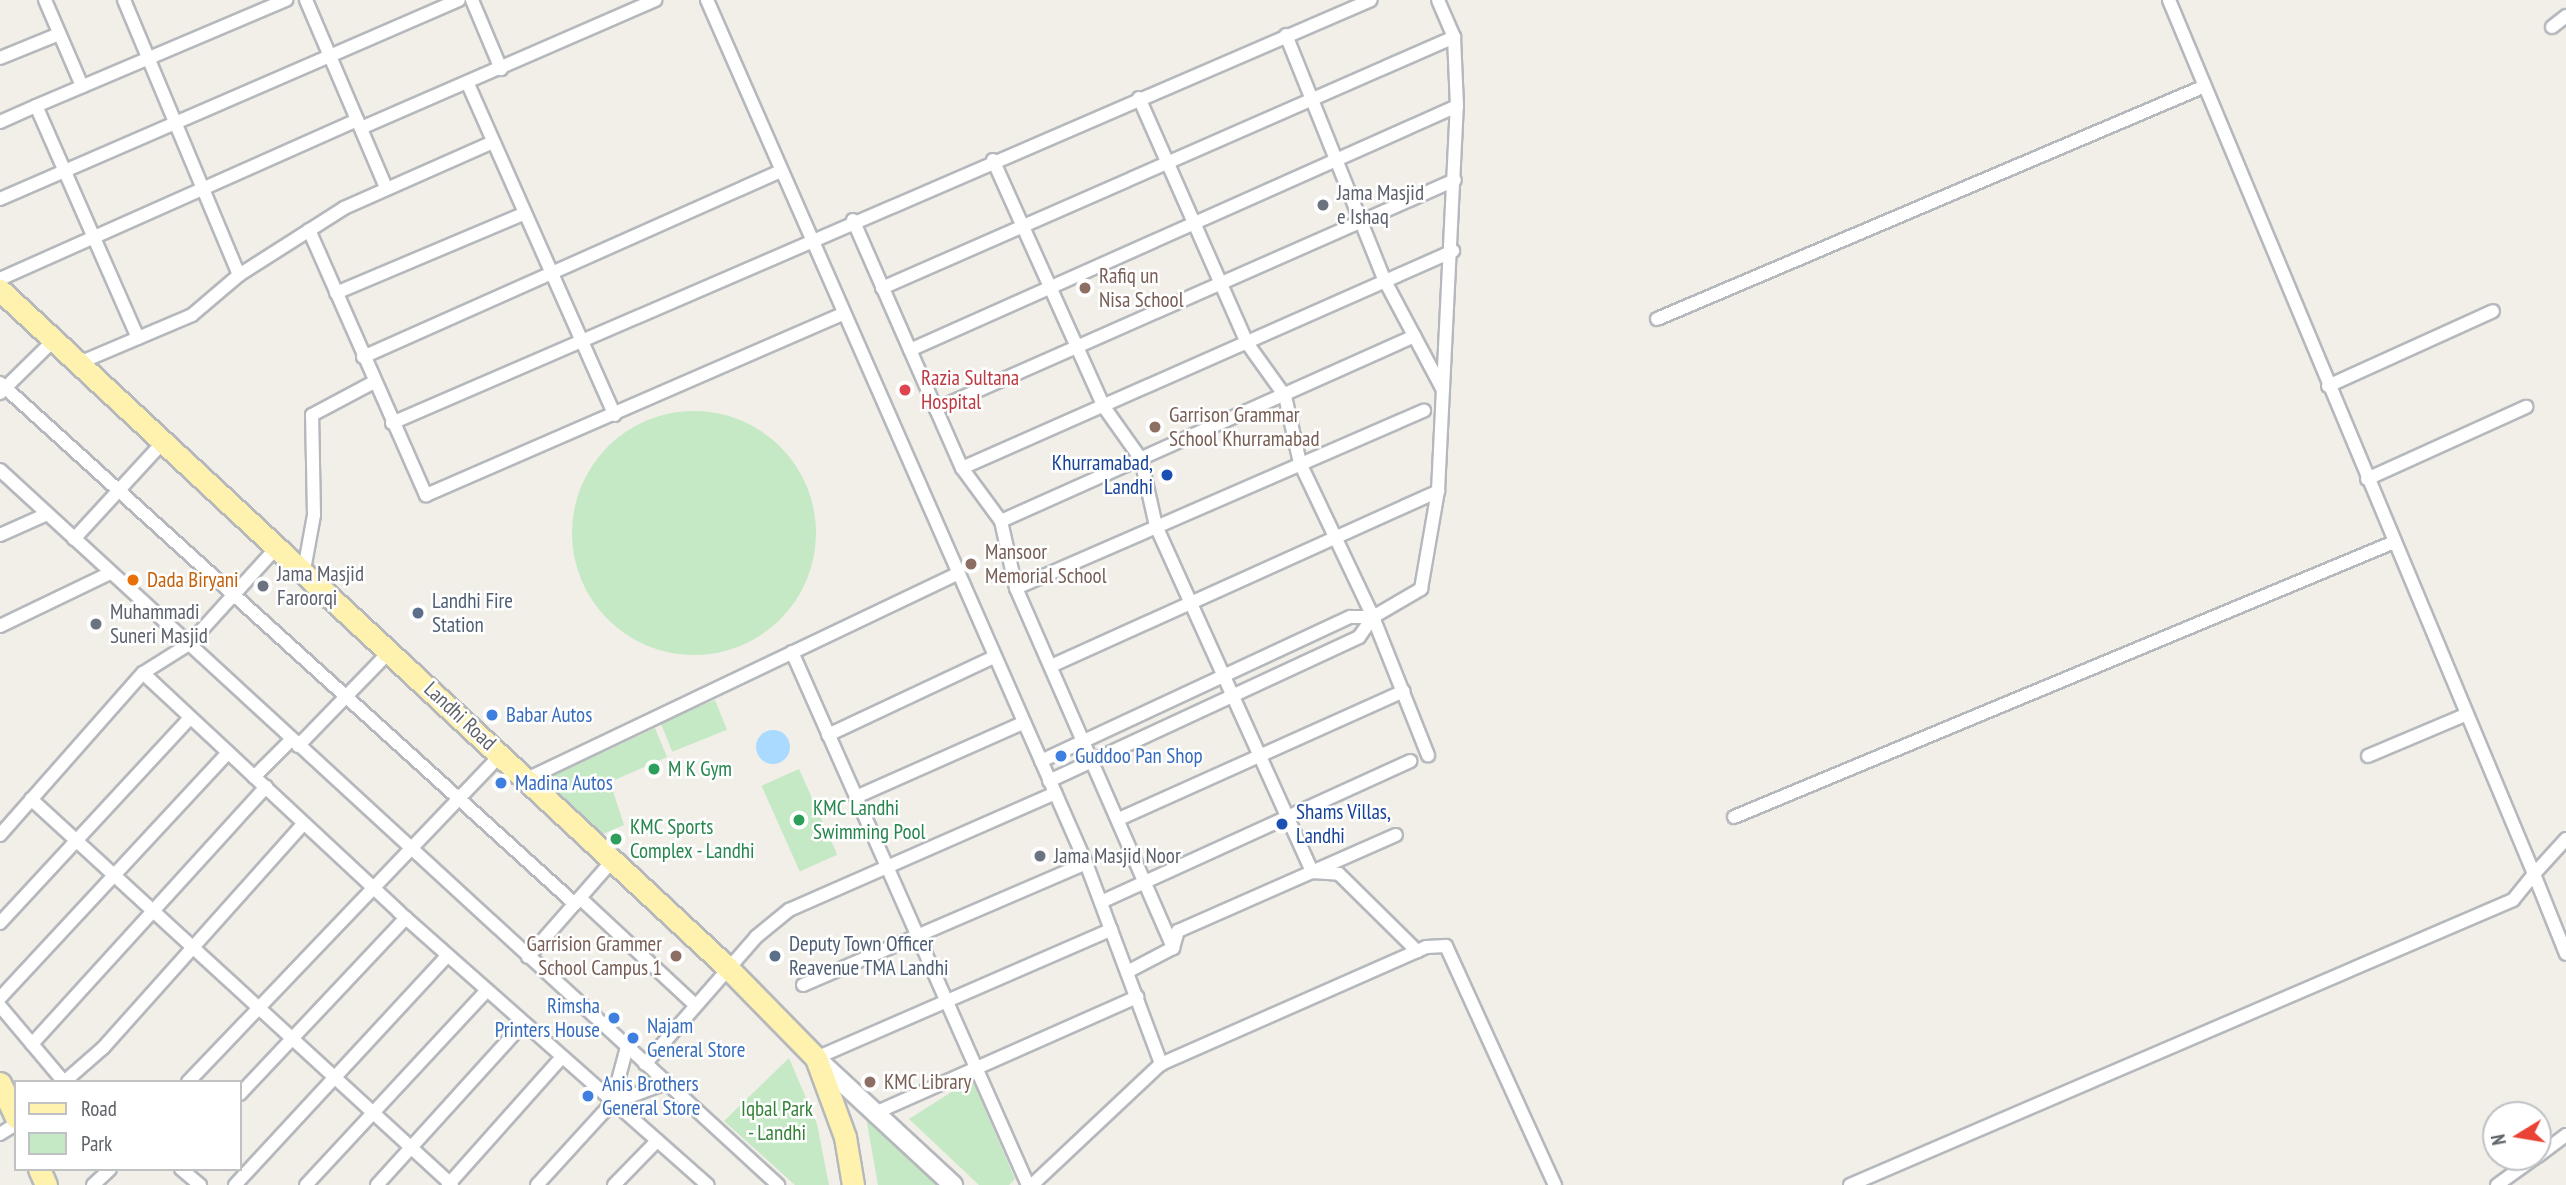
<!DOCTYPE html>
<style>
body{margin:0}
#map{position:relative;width:2566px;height:1185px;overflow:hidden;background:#f1efe8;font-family:"PT Sans Narrow",sans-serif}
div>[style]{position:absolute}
.green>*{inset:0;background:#c5e8c5;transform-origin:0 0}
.round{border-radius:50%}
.water>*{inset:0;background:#aadaff}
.roads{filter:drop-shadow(2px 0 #b5b8bc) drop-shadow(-2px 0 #b5b8bc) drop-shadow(0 2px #b5b8bc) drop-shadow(0 -2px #b5b8bc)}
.street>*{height:12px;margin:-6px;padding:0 6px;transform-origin:6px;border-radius:6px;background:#fff}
.secondary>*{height:18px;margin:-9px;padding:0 9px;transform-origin:9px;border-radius:9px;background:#fff}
.primary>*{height:21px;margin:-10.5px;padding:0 10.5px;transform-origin:10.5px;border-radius:10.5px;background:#fff2af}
.dots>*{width:19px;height:19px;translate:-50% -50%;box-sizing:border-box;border:4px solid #fff;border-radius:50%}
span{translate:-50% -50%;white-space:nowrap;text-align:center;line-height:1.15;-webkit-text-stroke:5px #fff;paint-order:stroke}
.worship-label{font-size:21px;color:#5b616d}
.left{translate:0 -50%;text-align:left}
.education-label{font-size:21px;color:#785e54}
.right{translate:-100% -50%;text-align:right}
.health-label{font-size:21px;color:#be3a42}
.transit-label{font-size:21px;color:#164399}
.food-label{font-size:21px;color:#c56008}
.service-label{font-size:21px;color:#4e5e75}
.shop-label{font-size:21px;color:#366cbe}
.street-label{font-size:21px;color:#5f6368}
.leisure-label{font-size:21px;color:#27864d}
.park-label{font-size:21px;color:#348238}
.legend{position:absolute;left:14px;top:1080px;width:228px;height:91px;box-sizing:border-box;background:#fff;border:2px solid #bfc1c3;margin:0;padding:9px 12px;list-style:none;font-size:21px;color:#5f6368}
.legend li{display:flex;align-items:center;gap:14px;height:35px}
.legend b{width:35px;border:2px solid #bfc1c3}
.north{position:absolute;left:2482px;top:1101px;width:70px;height:70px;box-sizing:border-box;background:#fff;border:2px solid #bfc1c3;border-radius:50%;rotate:259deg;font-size:19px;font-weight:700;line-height:28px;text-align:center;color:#5f6368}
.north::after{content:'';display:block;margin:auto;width:24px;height:32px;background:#ea4335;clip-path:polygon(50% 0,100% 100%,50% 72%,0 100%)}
</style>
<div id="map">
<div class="green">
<div class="round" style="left:572px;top:411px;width:244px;height:244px"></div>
<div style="left:715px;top:700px;width:32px;height:59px;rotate:68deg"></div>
<div style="clip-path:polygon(655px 728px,667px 757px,610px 782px,624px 825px,603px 834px,544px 780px)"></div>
<div style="left:799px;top:769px;width:94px;height:41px;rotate:66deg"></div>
<div style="clip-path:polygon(789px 1058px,817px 1124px,829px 1185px,795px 1185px,724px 1121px)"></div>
<div style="clip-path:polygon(972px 1079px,1015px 1179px,1009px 1185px,979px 1185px,909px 1119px)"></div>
<div style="clip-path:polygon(866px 1117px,940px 1185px,878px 1185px)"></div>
</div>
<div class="water">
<div class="round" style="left:756px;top:730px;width:34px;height:34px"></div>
</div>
<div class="roads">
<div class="street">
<div style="left:45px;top:0;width:94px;rotate:66.7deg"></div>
<div style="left:124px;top:0;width:298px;rotate:67.3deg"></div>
<div style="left:306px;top:0;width:204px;rotate:66.9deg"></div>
<div style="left:472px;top:0;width:75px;rotate:67.2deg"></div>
<div style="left:707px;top:0;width:943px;rotate:66.29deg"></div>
<div style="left:1086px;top:863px;width:215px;rotate:69.5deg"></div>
<div style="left:2552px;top:27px;width:18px;rotate:-38deg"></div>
<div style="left:1286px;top:35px;width:265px;rotate:68.1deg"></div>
<div style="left:1385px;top:281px;width:123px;rotate:62deg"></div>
<div style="left:0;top:58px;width:64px;rotate:-22.1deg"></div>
<div style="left:468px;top:84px;width:362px;rotate:66.1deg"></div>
<div style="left:1139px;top:98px;width:268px;rotate:66.2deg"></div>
<div style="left:1247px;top:343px;width:65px;rotate:54.4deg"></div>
<div style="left:1285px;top:396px;width:69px;rotate:77.4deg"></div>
<div style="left:1300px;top:463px;width:170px;rotate:64.6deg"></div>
<div style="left:1373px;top:617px;width:149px;rotate:68.3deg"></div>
<div style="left:0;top:122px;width:39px;rotate:-24deg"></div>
<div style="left:361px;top:128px;width:321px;rotate:-23.5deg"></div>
<div style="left:993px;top:160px;width:271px;rotate:65.8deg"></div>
<div style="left:1104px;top:407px;width:64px;rotate:54.6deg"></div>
<div style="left:1141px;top:459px;width:69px;rotate:77.4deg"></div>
<div style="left:1156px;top:526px;width:380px;rotate:65.7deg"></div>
<div style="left:1312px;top:872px;width:27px;rotate:4deg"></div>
<div style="left:1339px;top:874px;width:110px;rotate:44.6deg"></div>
<div style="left:0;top:199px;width:500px;rotate:-23.44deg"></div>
<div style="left:853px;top:220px;width:271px;rotate:66.3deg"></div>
<div style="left:962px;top:468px;width:66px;rotate:53.7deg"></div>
<div style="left:1001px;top:521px;width:69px;rotate:77.4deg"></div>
<div style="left:1016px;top:588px;width:393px;rotate:66.4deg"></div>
<div style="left:309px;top:230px;width:290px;rotate:66.2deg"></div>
<div style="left:426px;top:495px;width:455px;rotate:-23.5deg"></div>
<div style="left:0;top:279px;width:391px;rotate:-24deg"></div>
<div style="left:882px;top:288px;width:625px;rotate:-23.69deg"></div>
<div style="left:336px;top:293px;width:205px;rotate:-22.9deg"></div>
<div style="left:1657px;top:319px;width:595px;rotate:-23.03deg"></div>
<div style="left:138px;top:338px;width:253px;rotate:-113.7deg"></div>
<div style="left:36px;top:106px;width:272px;rotate:-23deg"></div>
<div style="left:910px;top:350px;width:599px;rotate:-24.04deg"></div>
<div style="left:363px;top:357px;width:458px;rotate:-24deg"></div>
<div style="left:79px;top:363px;width:123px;rotate:-23deg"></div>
<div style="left:192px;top:315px;width:62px;rotate:-40.4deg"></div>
<div style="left:239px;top:275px;width:125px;rotate:-32.5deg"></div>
<div style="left:344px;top:208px;width:163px;rotate:-23.9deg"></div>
<div style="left:0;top:383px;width:776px;rotate:42.18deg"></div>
<div style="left:2328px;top:386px;width:181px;rotate:-24.4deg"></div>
<div style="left:0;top:393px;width:76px;rotate:-44.5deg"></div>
<div style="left:936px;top:409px;width:567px;rotate:-23.81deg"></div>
<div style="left:392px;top:423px;width:1066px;rotate:-23.37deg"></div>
<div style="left:962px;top:468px;width:537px;rotate:-23.84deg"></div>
<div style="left:0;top:470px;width:1057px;rotate:42.58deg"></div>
<div style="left:2367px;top:479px;width:175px;rotate:-24.4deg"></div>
<div style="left:1001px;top:521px;width:453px;rotate:-24.1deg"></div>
<div style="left:0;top:535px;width:51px;rotate:-24.1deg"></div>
<div style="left:74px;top:539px;width:133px;rotate:-47.4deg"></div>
<div style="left:304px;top:570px;width:56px;rotate:-79.7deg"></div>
<div style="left:314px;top:515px;width:100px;rotate:-91.1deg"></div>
<div style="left:312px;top:415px;width:70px;rotate:-28deg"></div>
<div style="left:1016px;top:588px;width:445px;rotate:-23.5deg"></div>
<div style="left:0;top:626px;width:122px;rotate:-25.7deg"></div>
<div style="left:792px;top:652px;width:583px;rotate:66.12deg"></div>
<div style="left:1051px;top:666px;width:425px;rotate:-24.3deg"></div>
<div style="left:143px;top:673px;width:350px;rotate:43deg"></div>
<div style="left:399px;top:912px;width:412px;rotate:41.5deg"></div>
<div style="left:828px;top:735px;width:183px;rotate:-25.2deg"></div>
<div style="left:298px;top:746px;width:132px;rotate:-45.9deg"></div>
<div style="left:2368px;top:756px;width:105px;rotate:-22.9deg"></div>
<div style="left:1041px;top:761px;width:341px;rotate:-25deg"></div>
<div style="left:1350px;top:617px;width:23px"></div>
<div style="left:1373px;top:617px;width:56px;rotate:-30.3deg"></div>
<div style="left:1421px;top:589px;width:99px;rotate:-80.2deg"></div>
<div style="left:1438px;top:491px;width:385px;rotate:-87.2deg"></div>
<div style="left:1457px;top:106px;width:69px;rotate:-92.5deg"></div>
<div style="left:1454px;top:37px;width:40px;rotate:-113.4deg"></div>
<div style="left:254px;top:777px;width:52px;rotate:-45deg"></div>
<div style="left:527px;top:779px;width:476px;rotate:-25.5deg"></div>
<div style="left:1049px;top:781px;width:342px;rotate:-24.9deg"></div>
<div style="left:1359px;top:637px;width:24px;rotate:-55deg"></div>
<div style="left:856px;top:797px;width:183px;rotate:-23.9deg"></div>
<div style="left:31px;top:799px;width:571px;rotate:42.52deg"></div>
<div style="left:1734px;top:817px;width:713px;rotate:-22.61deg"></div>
<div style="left:1119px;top:819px;width:312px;rotate:-24.2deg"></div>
<div style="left:0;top:835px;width:216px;rotate:-48.6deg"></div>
<div style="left:143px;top:673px;width:54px;rotate:-32.2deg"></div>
<div style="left:189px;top:644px;width:132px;rotate:-47.8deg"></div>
<div style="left:2566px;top:839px;width:47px;rotate:132.4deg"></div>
<div style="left:2534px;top:874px;width:86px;rotate:68.2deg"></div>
<div style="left:580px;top:898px;width:157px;rotate:42.9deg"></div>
<div style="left:1101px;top:902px;width:340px;rotate:-24.5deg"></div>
<div style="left:0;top:923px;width:280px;rotate:-47.2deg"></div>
<div style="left:528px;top:957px;width:129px;rotate:-48.8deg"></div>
<div style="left:1127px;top:972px;width:52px;rotate:-27.6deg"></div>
<div style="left:1173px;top:948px;width:18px;rotate:-74deg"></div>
<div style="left:1178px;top:931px;width:238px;rotate:-23.8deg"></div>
<div style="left:803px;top:985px;width:308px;rotate:-23.3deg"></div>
<div style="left:0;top:998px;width:335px;rotate:-47.1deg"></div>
<div style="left:0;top:1006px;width:99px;rotate:49.9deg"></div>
<div style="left:64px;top:1082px;width:52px;rotate:-41.1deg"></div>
<div style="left:103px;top:1048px;width:300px;rotate:-48.2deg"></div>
<div style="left:32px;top:1044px;width:348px;rotate:-47.7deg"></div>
<div style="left:816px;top:1058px;width:322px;rotate:-23.5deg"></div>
<div style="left:645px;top:1064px;width:169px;rotate:-48.8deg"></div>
<div style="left:756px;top:937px;width:43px;rotate:-39.3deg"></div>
<div style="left:789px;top:910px;width:291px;rotate:-23.7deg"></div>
<div style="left:188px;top:1082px;width:453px;rotate:-46.3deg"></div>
<div style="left:240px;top:1094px;width:242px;rotate:-46.7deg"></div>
<div style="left:612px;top:1103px;width:58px;rotate:-75deg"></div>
<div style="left:875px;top:1113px;width:287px;rotate:-23.9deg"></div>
<div style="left:0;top:1134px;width:19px;rotate:-32deg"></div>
<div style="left:2538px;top:1156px;width:35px;rotate:-37deg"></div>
<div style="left:181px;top:1169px;width:25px;rotate:40deg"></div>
<div style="left:93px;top:1185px;width:23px;rotate:-43deg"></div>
<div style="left:235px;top:1185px;width:312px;rotate:-47.2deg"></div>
<div style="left:306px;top:1185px;width:265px;rotate:-47.1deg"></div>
<div style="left:377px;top:1185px;width:217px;rotate:-47.8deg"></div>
<div style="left:448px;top:1185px;width:170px;rotate:-48.3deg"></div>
<div style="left:537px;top:1185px;width:111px;rotate:-47.6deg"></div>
<div style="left:612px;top:1103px;width:58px;rotate:-20.3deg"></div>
<div style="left:614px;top:1185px;width:62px;rotate:-45.7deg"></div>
<div style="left:1032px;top:1185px;width:177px;rotate:-43.2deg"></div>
<div style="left:1161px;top:1064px;width:290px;rotate:-23.8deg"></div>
<div style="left:1426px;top:947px;width:20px;rotate:-3deg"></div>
<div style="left:1446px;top:946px;width:263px;rotate:65.5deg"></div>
<div style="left:1850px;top:1185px;width:722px;rotate:-23.26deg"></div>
<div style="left:2513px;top:900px;width:33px;rotate:-51deg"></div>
<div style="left:2534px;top:874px;width:947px;rotate:-112.67deg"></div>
<div style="left:2497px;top:1185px;width:48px;rotate:-35.7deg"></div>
</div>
<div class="secondary">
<div style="left:816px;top:1058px;width:187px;rotate:42.8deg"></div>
</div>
<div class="primary">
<div style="left:0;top:290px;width:993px;rotate:42.96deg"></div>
<div style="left:727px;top:967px;width:127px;rotate:45.6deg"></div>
<div style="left:816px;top:1058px;width:84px;rotate:69.8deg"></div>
<div style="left:845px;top:1137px;width:49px;rotate:80.5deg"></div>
<div style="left:0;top:1083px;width:38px;rotate:65deg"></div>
<div style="left:39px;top:1169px;width:17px;rotate:66deg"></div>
</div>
</div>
<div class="dots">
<div style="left:1323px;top:205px;background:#6b7280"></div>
<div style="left:1085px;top:288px;background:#8d6e63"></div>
<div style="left:905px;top:390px;background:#e0444e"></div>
<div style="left:1155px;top:427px;background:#8d6e63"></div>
<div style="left:1167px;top:475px;background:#1a4fb4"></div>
<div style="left:971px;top:564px;background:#8d6e63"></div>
<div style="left:133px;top:580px;background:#e8710a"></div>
<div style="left:263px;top:586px;background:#6b7280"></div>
<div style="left:418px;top:613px;background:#5c6f8a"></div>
<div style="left:96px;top:624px;background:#6b7280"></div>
<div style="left:492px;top:715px;background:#3f7fe0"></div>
<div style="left:1061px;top:756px;background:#3f7fe0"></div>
<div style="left:654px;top:769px;background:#2e9e5b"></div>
<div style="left:501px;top:783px;background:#3f7fe0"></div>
<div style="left:799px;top:820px;background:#2e9e5b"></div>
<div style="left:1282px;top:824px;background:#1a4fb4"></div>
<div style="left:616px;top:839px;background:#2e9e5b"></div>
<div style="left:1040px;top:856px;background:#6b7280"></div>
<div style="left:676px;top:956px;background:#8d6e63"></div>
<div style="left:775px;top:956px;background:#5c6f8a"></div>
<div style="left:614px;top:1018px;background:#3f7fe0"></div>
<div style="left:633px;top:1038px;background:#3f7fe0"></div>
<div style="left:870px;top:1082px;background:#8d6e63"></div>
<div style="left:588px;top:1096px;background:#3f7fe0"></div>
</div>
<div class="worship-label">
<span class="left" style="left:1337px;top:205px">Jama Masjid<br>e Ishaq</span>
<span class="left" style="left:277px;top:586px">Jama Masjid<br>Faroorqi</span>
<span class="left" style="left:110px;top:624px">Muhammadi<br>Suneri Masjid</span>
<span class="left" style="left:1054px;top:856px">Jama Masjid Noor</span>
</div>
<div class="education-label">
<span class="left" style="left:1099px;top:288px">Rafiq un<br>Nisa School</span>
<span class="left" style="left:1169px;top:427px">Garrison Grammar<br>School Khurramabad</span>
<span class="left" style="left:985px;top:564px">Mansoor<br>Memorial School</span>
<span class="right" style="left:662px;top:956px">Garrision Grammer<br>School Campus 1</span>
<span class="left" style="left:884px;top:1082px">KMC Library</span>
</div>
<div class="health-label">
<span class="left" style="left:921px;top:390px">Razia Sultana<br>Hospital</span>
</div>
<div class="transit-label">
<span class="right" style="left:1153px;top:475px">Khurramabad,<br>Landhi</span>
<span class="left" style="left:1296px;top:824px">Shams Villas,<br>Landhi</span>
</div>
<div class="food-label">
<span class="left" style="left:147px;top:580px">Dada Biryani</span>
</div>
<div class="service-label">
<span class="left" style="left:432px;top:613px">Landhi Fire<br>Station</span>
<span class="left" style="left:789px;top:956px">Deputy Town Officer<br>Reavenue TMA Landhi</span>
</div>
<div class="shop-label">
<span class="left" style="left:506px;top:715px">Babar Autos</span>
<span class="left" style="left:1075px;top:756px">Guddoo Pan Shop</span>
<span class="left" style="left:515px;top:783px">Madina Autos</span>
<span class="right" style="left:600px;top:1018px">Rimsha<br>Printers House</span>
<span class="left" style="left:647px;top:1038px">Najam<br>General Store</span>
<span class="left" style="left:602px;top:1096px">Anis Brothers<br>General Store</span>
</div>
<div class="street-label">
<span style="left:460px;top:716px;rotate:43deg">Landhi Road</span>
</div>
<div class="leisure-label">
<span class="left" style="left:668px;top:769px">M K Gym</span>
<span class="left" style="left:813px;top:820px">KMC Landhi<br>Swimming Pool</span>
<span class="left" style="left:630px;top:839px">KMC Sports<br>Complex - Landhi</span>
</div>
<div class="park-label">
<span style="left:777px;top:1121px">Iqbal Park<br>- Landhi</span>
</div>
<ul class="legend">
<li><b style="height:9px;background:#fff2af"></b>Road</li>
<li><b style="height:19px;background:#c5e8c5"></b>Park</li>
</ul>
<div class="north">N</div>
</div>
